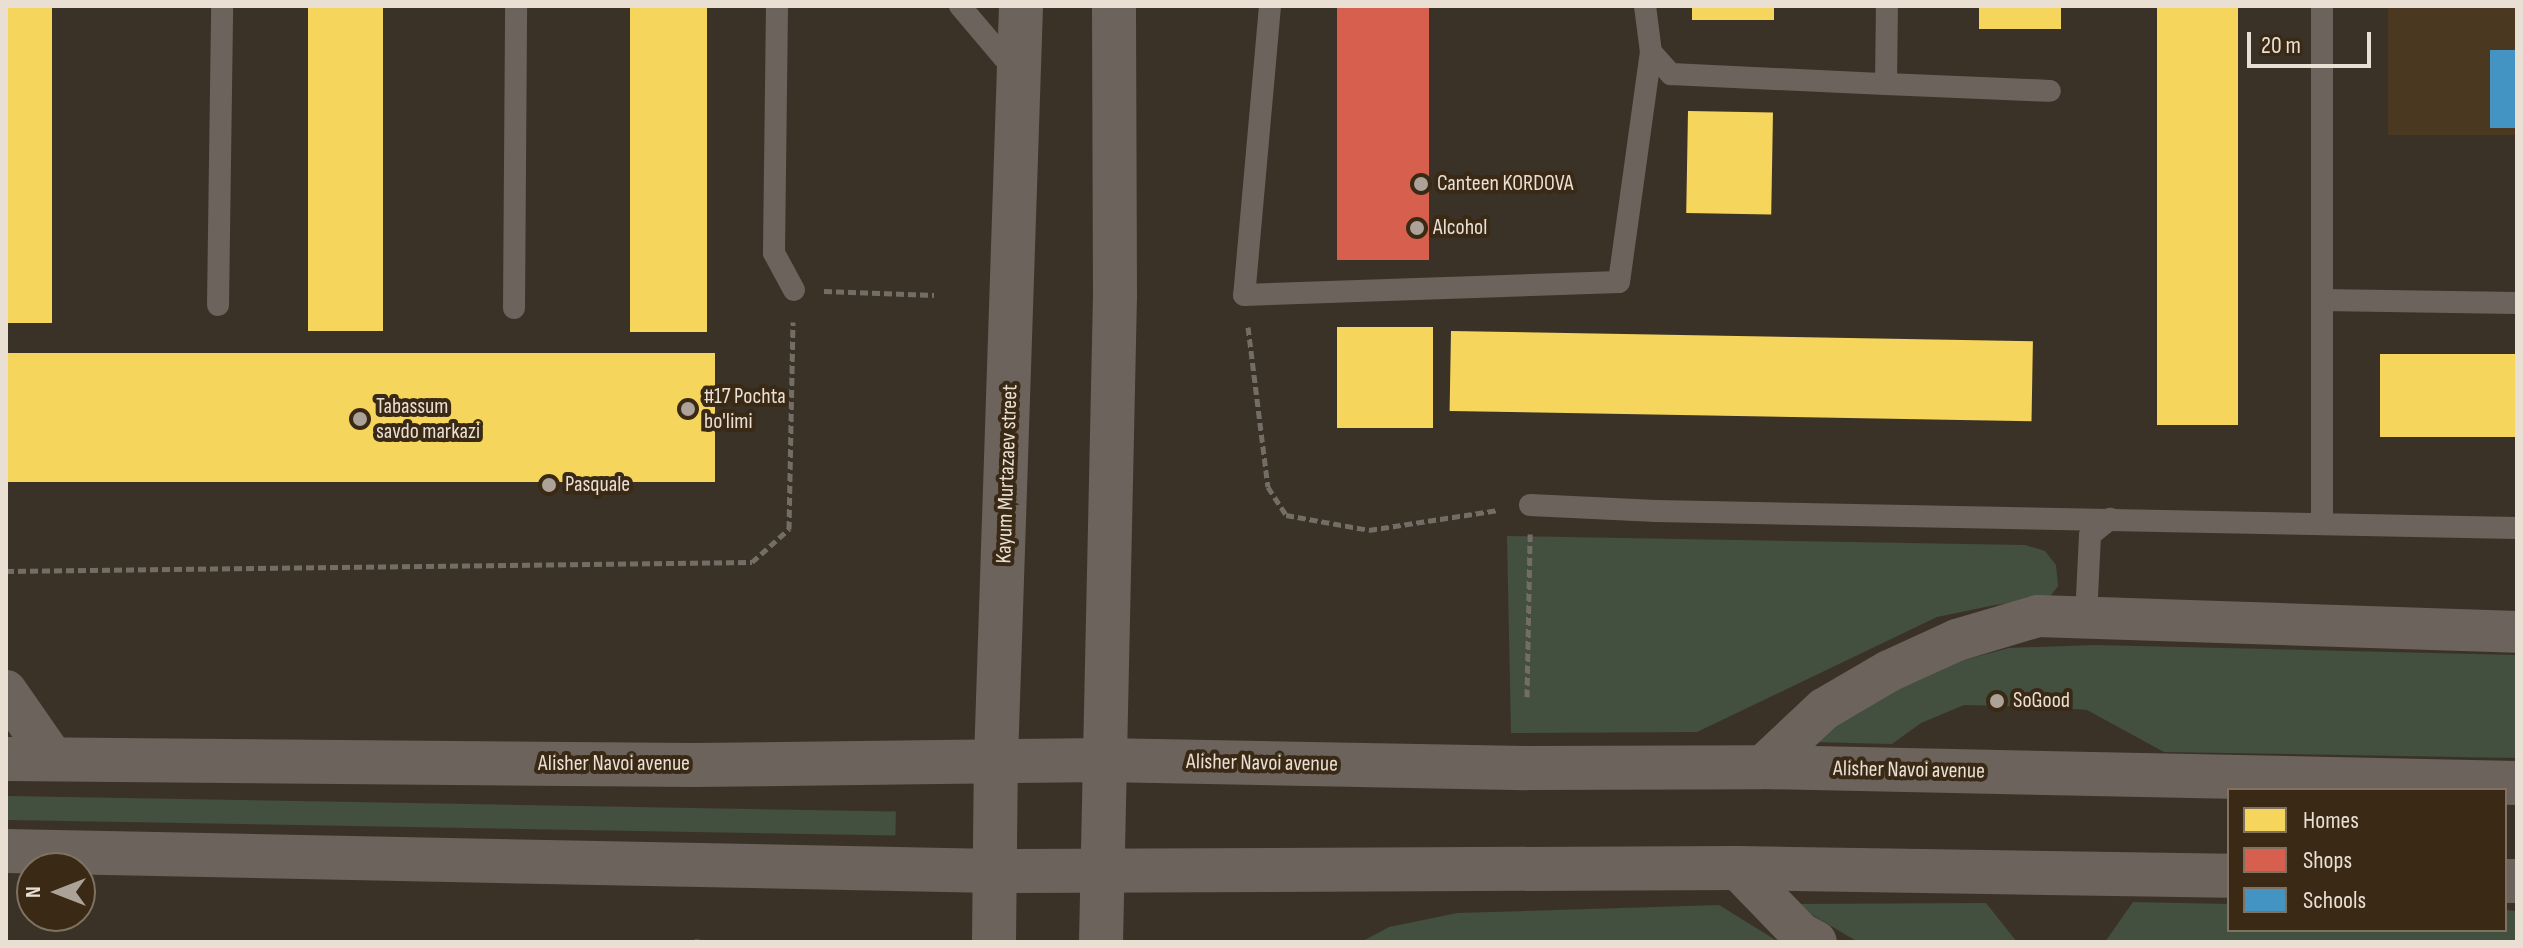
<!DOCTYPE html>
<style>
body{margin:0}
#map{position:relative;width:2523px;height:948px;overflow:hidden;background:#3b3227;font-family:"Sofia Sans Condensed",sans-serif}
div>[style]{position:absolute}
.built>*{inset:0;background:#4b3820;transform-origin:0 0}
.green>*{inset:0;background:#434f3f;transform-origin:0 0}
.homes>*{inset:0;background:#f6d55c;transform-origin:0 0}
.shops>*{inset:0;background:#d6604d;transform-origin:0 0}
.schools>*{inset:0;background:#4393c3;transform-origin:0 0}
.path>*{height:5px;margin-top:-2.5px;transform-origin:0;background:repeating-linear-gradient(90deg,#736d65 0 8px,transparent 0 12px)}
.lane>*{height:22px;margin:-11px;padding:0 11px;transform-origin:11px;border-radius:11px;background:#6c645c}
.street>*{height:42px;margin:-21px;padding:0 21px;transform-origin:21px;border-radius:21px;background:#6c645c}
.secondary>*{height:44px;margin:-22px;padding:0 22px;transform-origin:22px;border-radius:22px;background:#6c645c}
.dots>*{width:22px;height:22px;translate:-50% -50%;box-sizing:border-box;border:4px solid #392915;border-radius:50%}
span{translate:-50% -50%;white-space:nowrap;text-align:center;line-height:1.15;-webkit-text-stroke:8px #392915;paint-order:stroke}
.poi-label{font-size:22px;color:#e9dfd3}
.left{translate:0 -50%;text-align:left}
.street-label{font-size:22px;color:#e9dfd3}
.frame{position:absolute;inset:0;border:8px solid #e9dfd3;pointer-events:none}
.legend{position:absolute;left:2227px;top:788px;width:280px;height:144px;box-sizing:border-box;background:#392915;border:2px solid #7f7261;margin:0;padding:10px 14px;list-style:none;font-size:24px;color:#e9dfd3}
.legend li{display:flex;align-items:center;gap:16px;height:40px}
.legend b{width:40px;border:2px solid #7f7261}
.north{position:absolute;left:16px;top:852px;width:80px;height:80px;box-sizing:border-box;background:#392915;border:2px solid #7f7261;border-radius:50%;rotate:270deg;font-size:22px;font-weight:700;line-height:32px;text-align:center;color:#e9dfd3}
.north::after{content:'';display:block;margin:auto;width:28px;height:36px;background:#aca297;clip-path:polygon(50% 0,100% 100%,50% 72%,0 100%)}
.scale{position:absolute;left:2247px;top:32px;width:124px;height:36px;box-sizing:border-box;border:4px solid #e9dfd3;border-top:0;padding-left:10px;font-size:24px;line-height:28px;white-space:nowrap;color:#e9dfd3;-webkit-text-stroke:6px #392915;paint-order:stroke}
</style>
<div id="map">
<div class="built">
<div style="left:2388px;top:6px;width:129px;height:129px"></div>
</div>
<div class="green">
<div style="clip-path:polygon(1507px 536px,2025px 545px,2045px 551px,2056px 565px,2058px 586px,2048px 599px,1995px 605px,1937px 617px,1697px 732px,1511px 733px)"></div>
<div style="clip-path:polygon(2094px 645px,2517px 655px,2517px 758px,2164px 752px,2087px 710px,2047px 707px,1964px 705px,1921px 723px,1892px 744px,1811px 742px,1865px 699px,1937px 667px,2009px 648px)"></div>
<div style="left:8px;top:796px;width:888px;height:24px;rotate:1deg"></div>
<div style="clip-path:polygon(2133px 902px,2229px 904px,2229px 930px,2505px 930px,2505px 910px,2517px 911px,2517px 942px,2105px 942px)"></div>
<div style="clip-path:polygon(1986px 903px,2017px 942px,1858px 942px,1794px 904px)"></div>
<div style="clip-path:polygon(1719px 905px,1779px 942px,1361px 942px,1389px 927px,1457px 913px)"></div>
</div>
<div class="homes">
<div style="left:6px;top:6px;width:46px;height:317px"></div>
<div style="left:308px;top:6px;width:75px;height:325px"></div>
<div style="left:630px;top:6px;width:77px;height:326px"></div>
<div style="left:1692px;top:6px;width:82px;height:14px"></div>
<div style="left:1979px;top:6px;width:82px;height:23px"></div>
<div style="left:2157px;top:6px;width:81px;height:419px"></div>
<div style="left:1688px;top:111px;width:85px;height:102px;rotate:1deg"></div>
<div style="left:1337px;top:327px;width:96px;height:101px"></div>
<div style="left:1451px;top:331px;width:582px;height:80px;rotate:1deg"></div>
<div style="left:6px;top:353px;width:709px;height:129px"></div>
<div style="left:2380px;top:354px;width:137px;height:83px"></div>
</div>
<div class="shops">
<div style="left:1337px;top:6px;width:92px;height:254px"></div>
</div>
<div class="schools">
<div style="left:2490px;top:50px;width:27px;height:78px"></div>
</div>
<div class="path">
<div style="left:824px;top:291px;width:110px;rotate:2.1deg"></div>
<div style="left:1248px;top:327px;width:161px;rotate:82.9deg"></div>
<div style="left:1268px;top:487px;width:33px;rotate:57deg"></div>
<div style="left:1286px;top:515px;width:84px;rotate:10.2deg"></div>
<div style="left:1369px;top:530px;width:131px;rotate:-8.8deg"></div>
<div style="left:6px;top:571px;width:746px;rotate:-0.69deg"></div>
<div style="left:752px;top:562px;width:50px;rotate:-41.7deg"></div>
<div style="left:789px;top:529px;width:207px;rotate:-88.9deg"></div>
<div style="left:1527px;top:697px;width:163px;rotate:-88.9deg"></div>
<div style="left:697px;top:939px;width:3px;rotate:90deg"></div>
</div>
<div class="lane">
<div style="left:777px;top:6px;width:247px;rotate:90.7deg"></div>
<div style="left:774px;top:253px;width:42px;rotate:61.6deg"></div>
<div style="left:960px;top:6px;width:87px;rotate:49.7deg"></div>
<div style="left:1270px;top:6px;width:290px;rotate:95.1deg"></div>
<div style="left:1244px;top:295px;width:375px;rotate:-2deg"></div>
<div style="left:1619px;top:282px;width:232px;rotate:-82.1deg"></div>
<div style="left:1645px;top:6px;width:46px;rotate:82.6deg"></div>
<div style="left:1651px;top:52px;width:30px;rotate:48deg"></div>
<div style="left:1671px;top:74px;width:215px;rotate:2.7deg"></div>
<div style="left:1886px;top:84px;width:78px;rotate:-89.3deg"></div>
<div style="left:2322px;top:6px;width:518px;rotate:90deg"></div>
<div style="left:1886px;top:84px;width:164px;rotate:2.4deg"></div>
<div style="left:2322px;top:300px;width:195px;rotate:0.9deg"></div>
<div style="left:218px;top:305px;width:299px;rotate:-89.2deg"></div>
<div style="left:514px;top:308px;width:302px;rotate:-89.6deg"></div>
<div style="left:1530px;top:505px;width:126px;rotate:2.7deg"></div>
<div style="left:1656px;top:511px;width:861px;rotate:1.13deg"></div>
<div style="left:2086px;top:617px;width:82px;rotate:-87.2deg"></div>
<div style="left:2090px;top:535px;width:26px;rotate:-39deg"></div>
</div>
<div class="street">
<div style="left:6px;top:691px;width:84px;rotate:55.2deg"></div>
<div style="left:1762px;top:767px;width:85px;rotate:-43.1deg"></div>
<div style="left:1824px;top:709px;width:75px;rotate:-30.3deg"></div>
<div style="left:1889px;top:671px;width:75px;rotate:-24.5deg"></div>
<div style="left:1957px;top:640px;width:84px;rotate:-16.5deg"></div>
<div style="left:2038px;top:616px;width:479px;rotate:1.9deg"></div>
<div style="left:1737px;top:868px;width:91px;rotate:45.9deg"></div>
<div style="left:1800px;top:933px;width:18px;rotate:29deg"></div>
</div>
<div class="secondary">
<div style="left:6px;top:759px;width:688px;rotate:0.5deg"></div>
<div style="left:694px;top:765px;width:409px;rotate:-0.7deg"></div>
<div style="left:1103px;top:760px;width:424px;rotate:1.1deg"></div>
<div style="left:1527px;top:768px;width:235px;rotate:-0.2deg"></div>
<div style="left:1762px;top:767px;width:755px;rotate:1.21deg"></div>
<div style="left:6px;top:851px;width:989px;rotate:1.16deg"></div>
<div style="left:995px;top:871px;width:742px;rotate:-0.23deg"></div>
<div style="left:1737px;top:868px;width:492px;rotate:0.9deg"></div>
<div style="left:2505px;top:881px;width:12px"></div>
<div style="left:994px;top:942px;width:182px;rotate:-89.4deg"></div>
<div style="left:996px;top:760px;width:754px;rotate:-88.1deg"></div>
<div style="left:1101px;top:942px;width:646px;rotate:-88.76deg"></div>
<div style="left:1115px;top:296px;width:290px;rotate:-90.2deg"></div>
</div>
<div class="dots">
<div style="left:1421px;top:184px;background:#aca297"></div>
<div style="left:1417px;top:228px;background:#aca297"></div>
<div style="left:688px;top:409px;background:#aca297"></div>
<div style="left:360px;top:419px;background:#aca297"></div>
<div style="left:549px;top:485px;background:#aca297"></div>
<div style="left:1997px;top:701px;background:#aca297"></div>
</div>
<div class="poi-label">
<span class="left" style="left:1437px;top:184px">Canteen KORDOVA</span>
<span class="left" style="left:1433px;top:228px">Alcohol</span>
<span class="left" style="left:704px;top:409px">#17 Pochta<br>bo'limi</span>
<span class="left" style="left:376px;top:419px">Tabassum<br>savdo markazi</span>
<span class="left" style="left:565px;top:485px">Pasquale</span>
<span class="left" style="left:2013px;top:701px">SoGood</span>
</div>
<div class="street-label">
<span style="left:1007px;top:474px;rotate:-88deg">Kayum Murtazaev street</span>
<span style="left:1262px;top:763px;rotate:1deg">Alisher Navoi avenue</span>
<span style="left:614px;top:764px">Alisher Navoi avenue</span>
<span style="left:1909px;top:770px;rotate:1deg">Alisher Navoi avenue</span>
</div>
<div class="frame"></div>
<ul class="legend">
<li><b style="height:22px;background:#f6d55c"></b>Homes</li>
<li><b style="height:22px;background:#d6604d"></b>Shops</li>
<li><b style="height:22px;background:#4393c3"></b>Schools</li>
</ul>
<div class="north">N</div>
<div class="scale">20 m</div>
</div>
